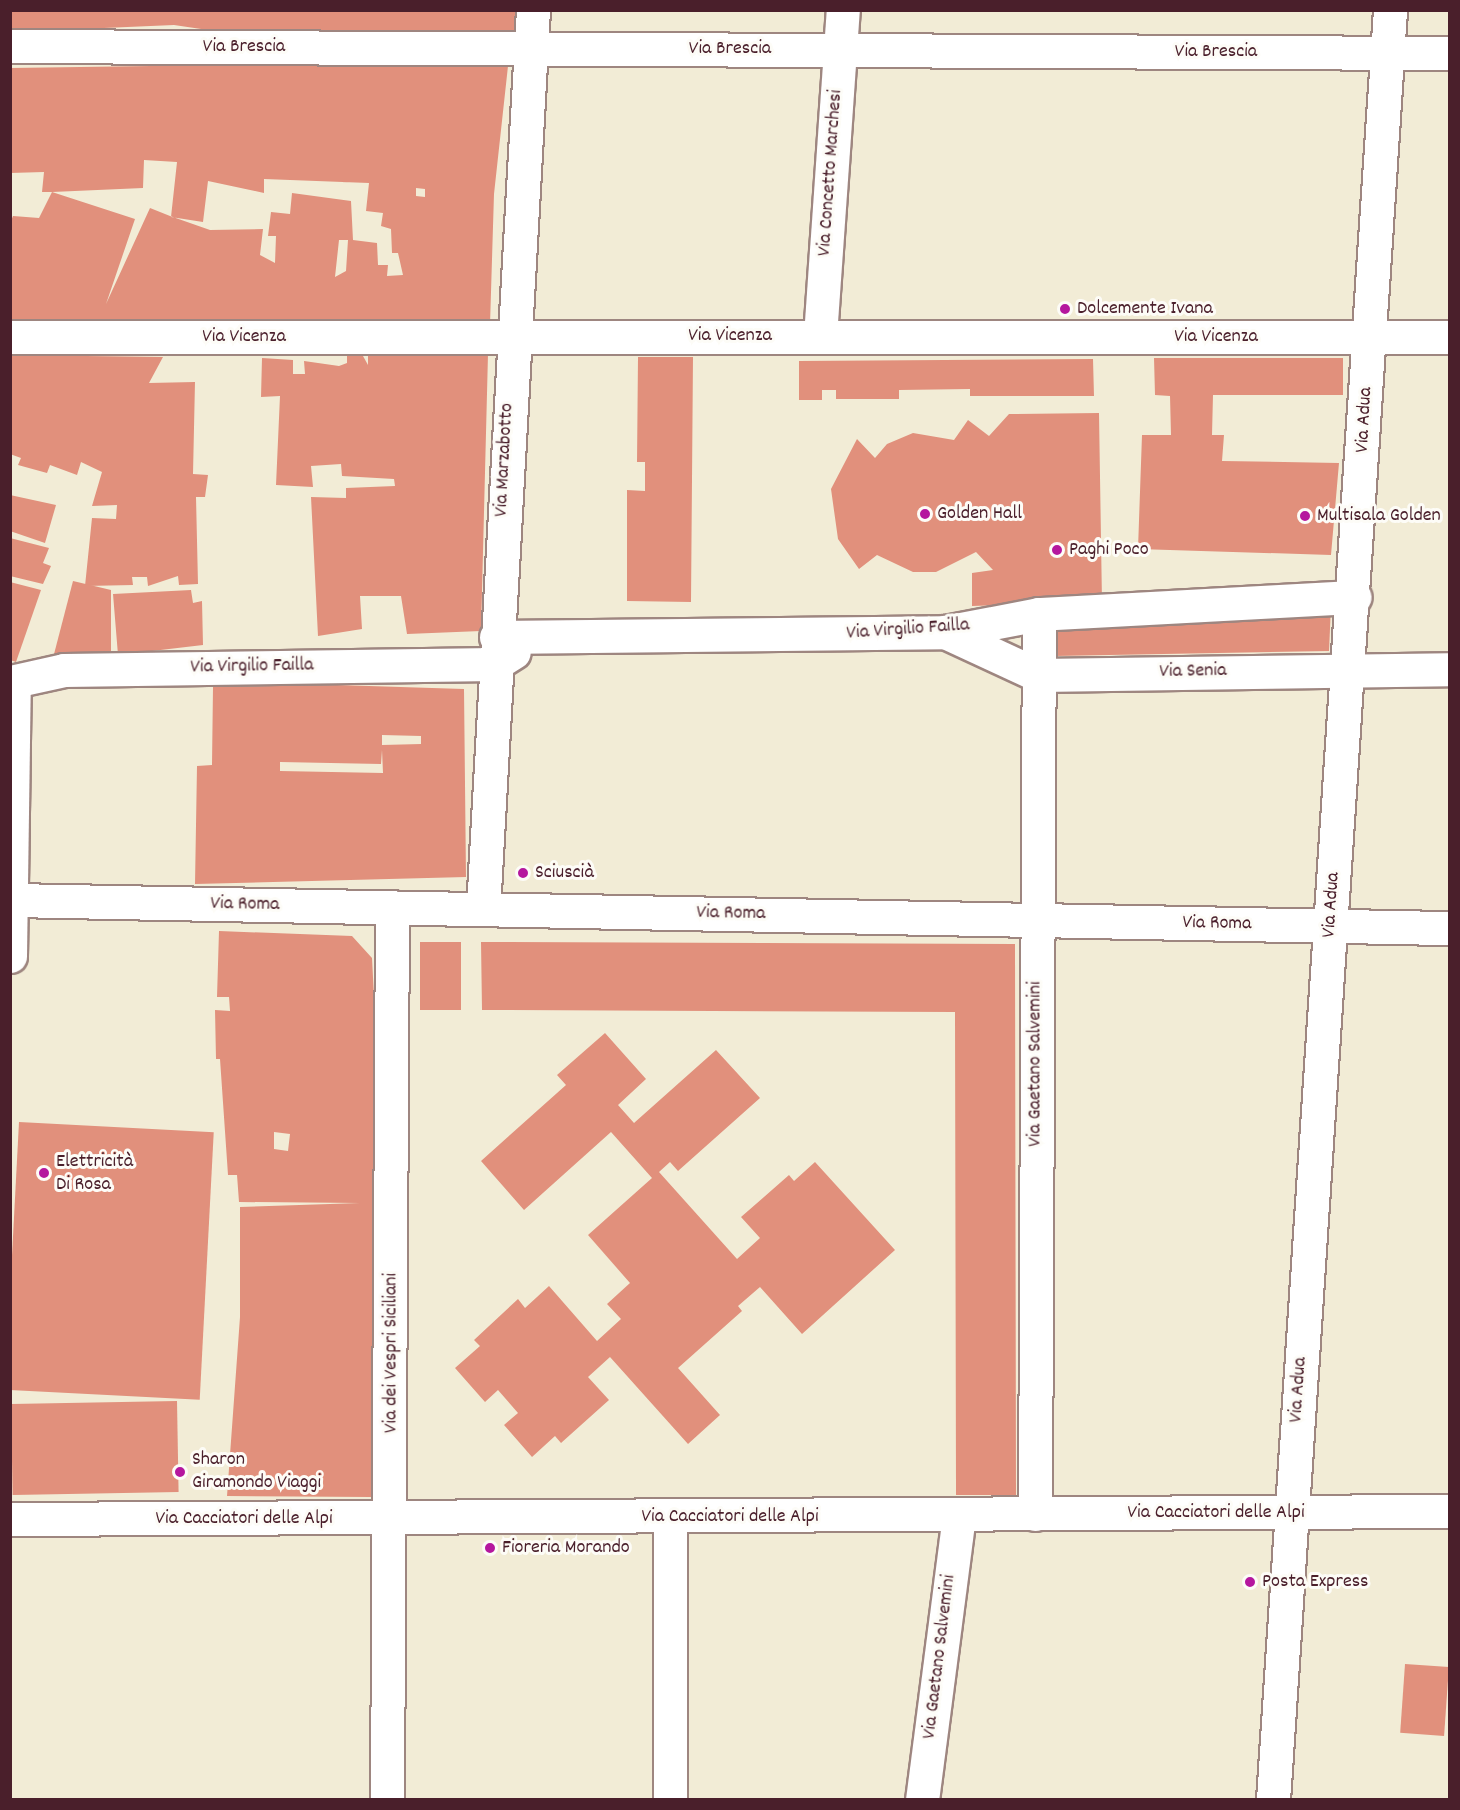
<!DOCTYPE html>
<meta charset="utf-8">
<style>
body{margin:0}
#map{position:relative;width:1460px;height:1810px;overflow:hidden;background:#f2ecd6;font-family:Dekko,sans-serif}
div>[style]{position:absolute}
.building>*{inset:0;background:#e1907c;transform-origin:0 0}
.roads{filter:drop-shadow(2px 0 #9e8680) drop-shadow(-2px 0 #9e8680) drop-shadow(0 2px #9e8680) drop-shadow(0 -2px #9e8680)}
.minor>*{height:33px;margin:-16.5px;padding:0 16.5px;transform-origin:16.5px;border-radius:16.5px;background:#fff}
.dots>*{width:16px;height:16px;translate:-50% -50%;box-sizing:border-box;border:3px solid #fdfcf7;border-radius:50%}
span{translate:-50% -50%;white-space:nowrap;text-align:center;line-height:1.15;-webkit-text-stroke:6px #fdfcf7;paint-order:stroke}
.street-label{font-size:20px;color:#4a1f2b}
.poi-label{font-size:20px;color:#4a1f2b}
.left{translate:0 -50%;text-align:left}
.frame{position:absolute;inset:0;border:12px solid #4a1f2b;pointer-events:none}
</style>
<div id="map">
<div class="building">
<div style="clip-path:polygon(10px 10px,517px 10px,515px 34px,208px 30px,174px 25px,104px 28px,102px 35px,10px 31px)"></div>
<div style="clip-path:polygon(evenodd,363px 63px,508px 66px,494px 194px,490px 325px,265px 320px,172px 327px,10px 328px,10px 223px,13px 216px,39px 218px,52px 192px,42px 192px,44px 172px,10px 173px,10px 68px,363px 63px,144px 160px,177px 162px,171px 217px,203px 222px,208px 181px,264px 193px,264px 179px,369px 183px,366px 211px,383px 213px,381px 226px,391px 229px,392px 253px,398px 253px,403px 275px,387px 276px,388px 265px,378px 265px,377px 243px,353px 240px,351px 201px,292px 193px,290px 214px,271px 212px,268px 236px,276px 236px,275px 263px,260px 255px,263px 229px,210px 230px,170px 216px,150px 208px,106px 304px,135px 219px,52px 192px,143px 188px,144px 160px,363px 63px,416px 188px,425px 189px,425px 197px,416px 196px,416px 188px,363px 63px,339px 240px,348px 240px,346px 271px,335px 277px,339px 240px)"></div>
<div style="clip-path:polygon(368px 353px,488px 354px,481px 631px,407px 634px,401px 596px,360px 596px,362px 629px,318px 636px,311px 497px,346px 498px,346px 488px,395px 486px,394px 479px,342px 476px,341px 464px,311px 466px,313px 487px,276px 485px,280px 396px,261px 397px,262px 358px,293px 360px,293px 374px,305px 374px,304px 361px,339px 366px,347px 363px,347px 355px,363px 356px,368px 365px)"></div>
<div style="clip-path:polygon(10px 355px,163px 357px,149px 383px,195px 382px,193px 474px,208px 475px,205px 497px,196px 497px,198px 584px,179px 585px,178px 576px,148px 586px,147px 577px,132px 577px,133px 585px,85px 586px,92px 518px,116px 519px,117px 505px,92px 506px,102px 472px,81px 462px,77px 475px,50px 465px,47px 473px,18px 465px,21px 458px,10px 454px)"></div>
<div style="clip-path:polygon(638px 357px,693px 357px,691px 602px,627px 601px,627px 490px,645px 491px,645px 462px,637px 462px)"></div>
<div style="clip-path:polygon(1154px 358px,1343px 358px,1343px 395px,1213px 395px,1212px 435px,1224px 435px,1222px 461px,1339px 463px,1331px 555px,1138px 549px,1142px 435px,1171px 435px,1170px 396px,1155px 395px)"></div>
<div style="clip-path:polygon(1093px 359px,1094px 396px,970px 396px,970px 389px,899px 390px,899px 399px,836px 399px,836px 390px,822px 390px,822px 400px,799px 400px,799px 361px)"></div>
<div style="clip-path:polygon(1099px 413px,1102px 602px,972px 606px,972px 573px,993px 570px,976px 552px,936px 572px,913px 572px,877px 555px,859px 569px,838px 539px,831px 489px,857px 439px,875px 458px,887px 444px,913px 433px,954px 440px,968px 420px,989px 436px,1009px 414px)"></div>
<div style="clip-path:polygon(10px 495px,56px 505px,45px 543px,10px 531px)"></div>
<div style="clip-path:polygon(10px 538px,49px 548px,43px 563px,51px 566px,43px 584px,10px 576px)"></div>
<div style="clip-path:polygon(73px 581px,111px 590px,111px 652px,53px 658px)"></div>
<div style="clip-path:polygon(10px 582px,41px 590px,16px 662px,10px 660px)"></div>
<div style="clip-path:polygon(191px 590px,193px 603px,202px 601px,203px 645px,118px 655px,113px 594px)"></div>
<div style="clip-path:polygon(1331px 606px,1329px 651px,1055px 656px,1058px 625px)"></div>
<div style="clip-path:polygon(evenodd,337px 685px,464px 689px,466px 877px,195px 884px,197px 766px,212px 765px,213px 687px,337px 685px,382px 735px,421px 736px,421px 744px,382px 745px,382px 735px,337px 685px,382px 750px,383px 773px,280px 771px,280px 762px,381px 764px,382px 750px)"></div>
<div style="clip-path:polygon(evenodd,219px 931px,352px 936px,372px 958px,377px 1054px,371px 1497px,227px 1496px,240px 1317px,240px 1207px,360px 1203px,239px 1202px,237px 1175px,228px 1175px,220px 1059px,216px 1059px,215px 1010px,230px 1011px,229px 997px,217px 997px,219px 931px,274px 1132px,290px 1134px,288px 1151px,274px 1149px,274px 1132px)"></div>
<div style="left:420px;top:942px;width:41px;height:68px"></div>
<div style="clip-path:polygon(481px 942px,1015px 944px,1016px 1495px,956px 1495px,955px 1012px,482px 1010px)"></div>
<div style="clip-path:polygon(605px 1033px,646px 1079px,618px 1105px,634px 1123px,716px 1050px,760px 1098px,678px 1171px,670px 1162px,659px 1172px,737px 1259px,760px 1238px,741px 1217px,789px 1175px,794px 1181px,815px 1162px,895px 1250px,802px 1334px,760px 1287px,738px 1306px,742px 1311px,678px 1368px,720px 1415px,688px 1444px,610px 1357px,588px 1377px,609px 1400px,561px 1443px,555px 1436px,532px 1457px,504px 1425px,518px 1413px,498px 1390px,485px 1402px,455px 1368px,480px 1346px,474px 1340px,518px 1299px,525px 1308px,549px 1286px,597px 1341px,621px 1319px,607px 1304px,630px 1283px,588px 1235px,652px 1178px,611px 1132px,524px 1210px,481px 1161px,566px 1085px,557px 1075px)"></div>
<div style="left:19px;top:1122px;width:195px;height:268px;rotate:3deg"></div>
<div style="left:177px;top:1401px;width:91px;height:166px;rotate:89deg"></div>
<div style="left:1405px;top:1664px;width:44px;height:69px;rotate:4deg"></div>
</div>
<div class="roads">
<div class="minor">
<div style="left:10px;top:46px;width:1440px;rotate:0.28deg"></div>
<div style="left:820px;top:336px;width:327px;rotate:-86deg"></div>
<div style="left:10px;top:337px;width:1440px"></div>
<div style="left:945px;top:632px;width:102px;rotate:24.8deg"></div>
<div style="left:1038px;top:675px;width:412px;rotate:-0.8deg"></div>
<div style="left:496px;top:637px;width:449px;rotate:-0.6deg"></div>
<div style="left:945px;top:632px;width:96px;rotate:-10.8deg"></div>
<div style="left:1039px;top:614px;width:316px;rotate:-3.1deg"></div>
<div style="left:10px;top:682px;width:55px;rotate:-12.5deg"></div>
<div style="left:64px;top:670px;width:431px;rotate:-0.8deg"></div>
<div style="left:495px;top:664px;width:22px;rotate:-32deg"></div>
<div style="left:12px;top:900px;width:1438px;rotate:1.12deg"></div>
<div style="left:483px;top:909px;width:900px;rotate:-86.82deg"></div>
<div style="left:10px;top:956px;width:274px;rotate:-89.2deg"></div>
<div style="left:1035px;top:1514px;width:900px;rotate:-89.75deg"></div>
<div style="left:670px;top:1517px;width:283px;rotate:90deg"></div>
<div style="left:10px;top:1519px;width:1440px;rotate:-0.32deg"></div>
<div style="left:387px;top:1800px;width:893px;rotate:-89.68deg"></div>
<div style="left:922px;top:1800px;width:287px;rotate:-82.6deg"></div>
<div style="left:1273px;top:1800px;width:1794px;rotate:-86.26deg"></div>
</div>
</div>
<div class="dots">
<div style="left:1065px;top:309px;background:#b5179e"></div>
<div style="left:925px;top:514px;background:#b5179e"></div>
<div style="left:1305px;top:516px;background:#b5179e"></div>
<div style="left:1057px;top:550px;background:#b5179e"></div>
<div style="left:523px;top:873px;background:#b5179e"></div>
<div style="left:44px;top:1173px;background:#b5179e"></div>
<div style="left:180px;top:1472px;background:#b5179e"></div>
<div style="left:490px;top:1548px;background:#b5179e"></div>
<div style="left:1250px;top:1582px;background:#b5179e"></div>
</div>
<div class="street-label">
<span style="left:244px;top:47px">Via Brescia</span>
<span style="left:730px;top:49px">Via Brescia</span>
<span style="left:1216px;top:52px">Via Brescia</span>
<span style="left:831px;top:173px;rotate:-86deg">Via Concetto Marchesi</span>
<span style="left:730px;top:336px">Via Vicenza</span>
<span style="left:244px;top:337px">Via Vicenza</span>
<span style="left:1216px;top:337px">Via Vicenza</span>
<span style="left:1365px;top:420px;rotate:-87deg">Via Adua</span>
<span style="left:505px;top:460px;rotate:-87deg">Via Marzabotto</span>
<span style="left:908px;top:630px;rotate:-4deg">Via Virgilio Failla</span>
<span style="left:252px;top:667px;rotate:-1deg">Via Virgilio Failla</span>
<span style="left:1193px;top:672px;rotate:-1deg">Via Senia</span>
<span style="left:245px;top:905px;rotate:1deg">Via Roma</span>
<span style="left:1332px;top:905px;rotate:-86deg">Via Adua</span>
<span style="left:731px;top:914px;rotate:1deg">Via Roma</span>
<span style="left:1217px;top:924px;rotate:1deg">Via Roma</span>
<span style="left:1036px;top:1064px;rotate:-90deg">Via Gaetano Salvemini</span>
<span style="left:392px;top:1353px;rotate:-90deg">Via dei Vespri Siciliani</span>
<span style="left:1299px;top:1390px;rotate:-86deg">Via Adua</span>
<span style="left:1216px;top:1513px">Via Cacciatori delle Alpi</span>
<span style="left:730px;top:1517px">Via Cacciatori delle Alpi</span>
<span style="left:244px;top:1519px">Via Cacciatori delle Alpi</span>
<span style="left:940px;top:1657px;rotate:-83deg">Via Gaetano Salvemini</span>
</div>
<div class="poi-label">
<span class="left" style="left:1077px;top:309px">Dolcemente Ivana</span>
<span class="left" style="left:937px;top:514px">Golden Hall</span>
<span class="left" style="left:1317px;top:516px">Multisala Golden</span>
<span class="left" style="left:1069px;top:550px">Paghi Poco</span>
<span class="left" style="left:535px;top:873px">Sciuscià</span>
<span class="left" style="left:56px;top:1174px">Elettricità<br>Di Rosa</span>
<span class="left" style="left:192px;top:1472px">Sharon<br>Giramondo Viaggi</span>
<span class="left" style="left:502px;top:1548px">Fioreria Morando</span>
<span class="left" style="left:1262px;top:1582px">Posta Express</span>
</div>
<div class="frame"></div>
</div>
